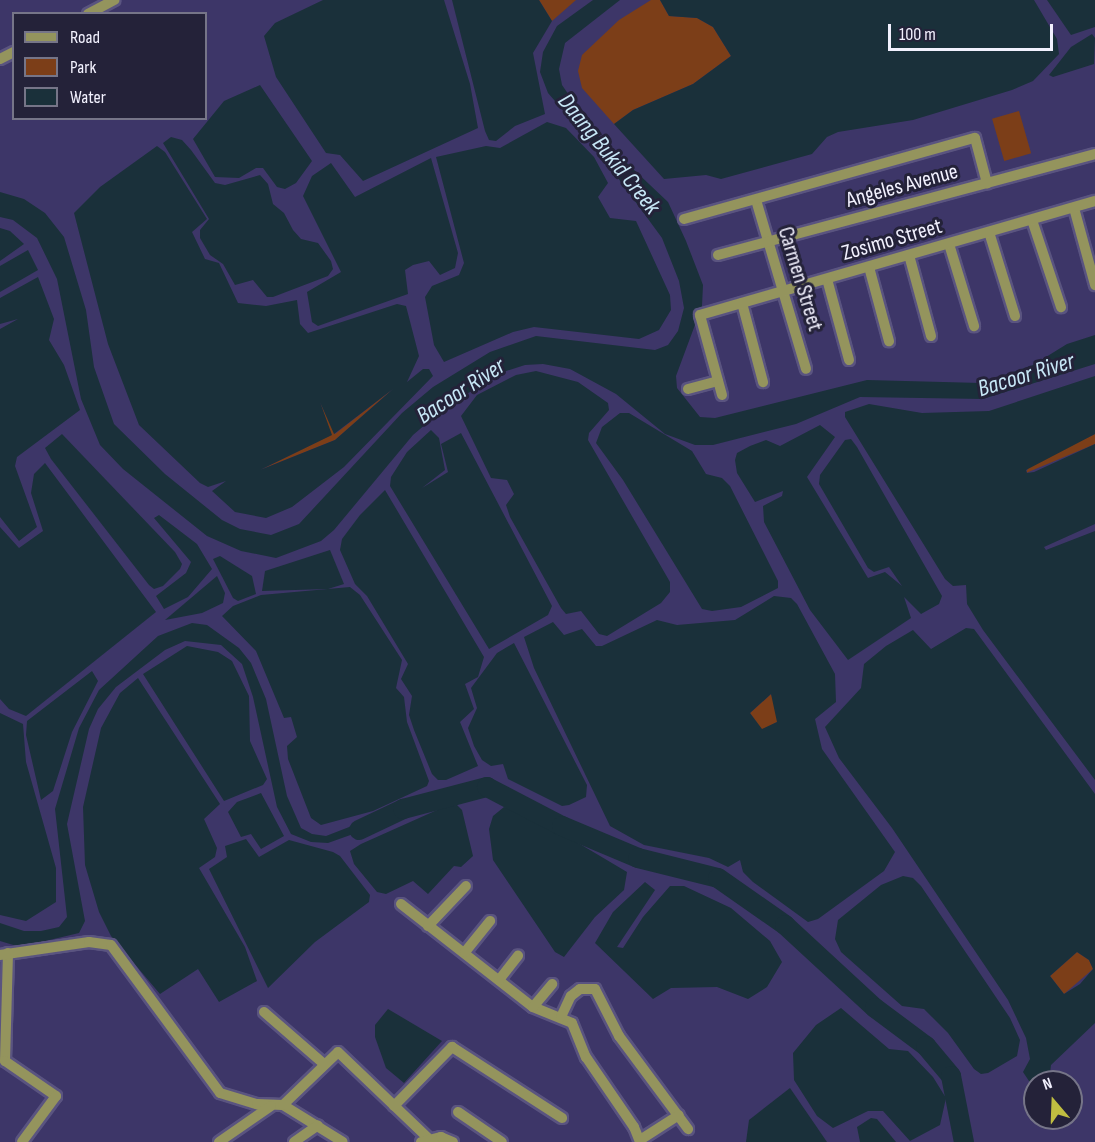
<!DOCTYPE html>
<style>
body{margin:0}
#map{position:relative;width:1095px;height:1142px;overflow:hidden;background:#3d3668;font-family:"Sofia Sans Condensed",sans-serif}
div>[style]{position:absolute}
.green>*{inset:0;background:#7c3e18;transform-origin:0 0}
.water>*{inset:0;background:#1a303a}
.river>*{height:20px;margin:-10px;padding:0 10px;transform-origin:10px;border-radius:10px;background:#1a303a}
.roads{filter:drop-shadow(2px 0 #5a5480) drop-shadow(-2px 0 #5a5480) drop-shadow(0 2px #5a5480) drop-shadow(0 -2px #5a5480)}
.minor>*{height:10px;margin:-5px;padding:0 5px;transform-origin:5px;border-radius:5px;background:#94945d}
span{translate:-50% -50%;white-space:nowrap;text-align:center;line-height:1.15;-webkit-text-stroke:6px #242239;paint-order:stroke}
.street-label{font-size:22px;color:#f2f1fe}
.water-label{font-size:24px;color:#c7e7f6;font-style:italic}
.legend{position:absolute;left:12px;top:12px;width:195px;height:108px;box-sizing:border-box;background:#242239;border:2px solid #767588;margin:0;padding:8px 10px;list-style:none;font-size:18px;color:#f2f1fe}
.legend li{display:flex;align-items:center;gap:12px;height:30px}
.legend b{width:30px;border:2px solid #767588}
.north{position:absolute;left:1023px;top:1070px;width:60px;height:60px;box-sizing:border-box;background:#242239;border:2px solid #767588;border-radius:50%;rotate:341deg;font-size:16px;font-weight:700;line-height:24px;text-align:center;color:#f2f1fe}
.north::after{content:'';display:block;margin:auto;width:21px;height:27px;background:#c0be41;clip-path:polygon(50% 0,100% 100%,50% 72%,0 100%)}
.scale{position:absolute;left:888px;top:24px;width:165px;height:27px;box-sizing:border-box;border:3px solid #f2f1fe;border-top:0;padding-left:8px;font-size:18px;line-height:21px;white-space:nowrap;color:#f2f1fe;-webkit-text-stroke:4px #242239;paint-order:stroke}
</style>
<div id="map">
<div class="green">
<div style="clip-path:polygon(539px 0,576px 0,552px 21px)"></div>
<div style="clip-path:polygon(651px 0,660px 0,669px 16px,697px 18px,713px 27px,731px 56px,693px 84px,633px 110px,614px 124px,582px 88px,578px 71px,582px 55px,619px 20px)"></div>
<div style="left:1019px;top:111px;width:44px;height:28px;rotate:74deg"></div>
<div style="clip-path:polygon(394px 388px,335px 440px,260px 470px,331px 435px,320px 402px,335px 434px)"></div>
<div style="clip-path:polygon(1095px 434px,1095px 444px,1026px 473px,1029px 466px)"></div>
<div style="clip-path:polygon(771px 694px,779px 716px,777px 722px,762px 730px,750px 713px)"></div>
<div style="clip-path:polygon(1077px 952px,1089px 960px,1093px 969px,1064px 994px,1050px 976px)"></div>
</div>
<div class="water">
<div style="clip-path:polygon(323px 0,444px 0,470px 84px,478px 128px,363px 181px,340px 155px,326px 153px,276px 77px,264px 36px,275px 23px)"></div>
<div style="clip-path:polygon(452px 0,539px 0,552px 21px,533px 53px,545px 114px,515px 126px,496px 141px,489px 140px,485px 131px)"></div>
<div style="clip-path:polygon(593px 0,620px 0,565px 43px,559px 69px,562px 85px,595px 133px,668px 202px,686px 241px,703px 285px,702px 306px,676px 376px,677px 388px,700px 417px,715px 418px,867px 380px,981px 383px,1033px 365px,1067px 344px,1095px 335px,1095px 364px,983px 399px,860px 397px,796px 424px,713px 445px,695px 445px,665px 434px,616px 394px,570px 369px,543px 364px,525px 365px,503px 372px,447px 406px,413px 435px,334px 530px,321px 541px,276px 558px,241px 551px,207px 536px,123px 469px,100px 445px,81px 399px,57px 279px,37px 238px,13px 220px,0 217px,0 192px,24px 199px,45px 213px,64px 237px,86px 310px,94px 367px,114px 424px,165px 474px,222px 520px,240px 529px,271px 535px,299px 524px,402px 413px,433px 387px,490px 352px,536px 336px,655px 350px,668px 345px,678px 331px,684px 308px,679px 281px,662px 238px,596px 148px,548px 93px,540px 72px,543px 52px,557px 26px)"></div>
<div style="clip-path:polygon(660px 0,1034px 0,1057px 39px,1059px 54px,1033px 81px,1012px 90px,913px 120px,838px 132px,827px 137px,812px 154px,721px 179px,706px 175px,664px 179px,614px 124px,633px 110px,693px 84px,731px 56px,713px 27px,697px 18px,669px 16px)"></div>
<div style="clip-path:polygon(1047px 0,1095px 0,1095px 27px,1071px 35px)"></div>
<div style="clip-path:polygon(1092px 34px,1095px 38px,1094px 64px,1053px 77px,1049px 75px,1071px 47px)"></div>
<div style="clip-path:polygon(260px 85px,312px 161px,296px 183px,285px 189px,277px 187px,263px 168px,256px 168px,239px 178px,215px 177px,193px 139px,224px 101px)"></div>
<div style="clip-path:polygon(547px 122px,566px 128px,594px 157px,608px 183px,598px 197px,610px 218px,636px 221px,670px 295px,671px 310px,659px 330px,639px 339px,534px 327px,513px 332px,444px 362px,434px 345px,425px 297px,432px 286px,459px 275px,464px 263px,436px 157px,486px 146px,500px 148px)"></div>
<div style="clip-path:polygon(171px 137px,182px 140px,191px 150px,215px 183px,225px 185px,260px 175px,268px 184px,273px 204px,284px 213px,293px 230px,301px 239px,318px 243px,331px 261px,333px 269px,328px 276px,273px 297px,267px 297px,253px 280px,235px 285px,223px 264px,210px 255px,200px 238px,200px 230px,209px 219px,163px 143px)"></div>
<div style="clip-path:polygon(evenodd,157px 146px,165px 152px,207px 219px,192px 232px,205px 259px,219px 263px,238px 303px,266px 306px,297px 300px,300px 324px,308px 333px,397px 304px,406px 306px,419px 356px,407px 382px,423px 369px,429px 369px,433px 376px,344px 467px,292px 507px,266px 518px,235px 512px,212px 491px,226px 481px,208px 487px,200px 483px,139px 425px,108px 344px,74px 213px,100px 187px,157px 146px,393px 389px,335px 440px,260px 470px,332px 435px,320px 402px,334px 434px,393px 389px)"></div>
<div style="clip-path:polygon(431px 158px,458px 253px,455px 268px,440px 275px,429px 261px,413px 265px,405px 270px,408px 294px,318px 326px,312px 322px,307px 292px,341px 272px,303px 196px,312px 176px,331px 163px,355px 197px)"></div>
<div style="clip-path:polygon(0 228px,10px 231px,24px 244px,0 261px)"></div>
<div style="clip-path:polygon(28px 250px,38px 270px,0 292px,0 266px)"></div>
<div style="clip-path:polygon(38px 277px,54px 319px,49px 340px,64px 365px,80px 410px,17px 457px,15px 466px,37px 527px,19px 541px,0 517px,0 329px,18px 319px,0 324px,0 298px)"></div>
<div style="clip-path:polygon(536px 371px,578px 382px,608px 403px,609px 410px,589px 433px,588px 440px,670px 582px,670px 592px,661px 603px,607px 636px,599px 634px,581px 611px,566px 614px,561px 608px,510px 517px,506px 505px,514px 494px,507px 480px,491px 478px,461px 416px,477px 395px,516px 375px)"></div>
<div style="clip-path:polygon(1095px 376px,1095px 434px,1026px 470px,1027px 473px,1034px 472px,1095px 444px,1095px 524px,1044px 547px,1046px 550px,1095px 531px,1095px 780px,983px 630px,967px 604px,966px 585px,953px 586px,945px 579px,845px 417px,845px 412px,869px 404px,922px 413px,989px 411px)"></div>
<div style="clip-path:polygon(620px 413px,629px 413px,692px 451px,706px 474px,722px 478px,730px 486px,778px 581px,778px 588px,741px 607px,712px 611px,702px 609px,623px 480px,596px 443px,602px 427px)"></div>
<div style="clip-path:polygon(820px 425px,835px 437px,807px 477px,868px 578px,885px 572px,902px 586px,889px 567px,874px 572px,868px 568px,819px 484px,820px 475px,845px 440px,851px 439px,857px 447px,942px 596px,939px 604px,921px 614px,904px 597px,911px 618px,848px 660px,810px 610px,764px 522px,763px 506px,782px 496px,783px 491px,755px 502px,737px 473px,735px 460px,737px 453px,750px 446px,766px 440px,780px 446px)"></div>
<div style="clip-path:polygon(431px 430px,439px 438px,445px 470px,422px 488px,448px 472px,441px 444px,461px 433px,552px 606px,548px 615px,489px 649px,390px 486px,391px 477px,407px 452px)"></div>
<div style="clip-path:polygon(62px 434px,175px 552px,182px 564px,180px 569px,163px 586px,154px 589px,149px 585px,51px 459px,45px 448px)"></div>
<div style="clip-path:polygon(45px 463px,156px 612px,26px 716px,9px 709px,0 699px,0 527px,19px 548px,43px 531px,31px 493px,34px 474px)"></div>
<div style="clip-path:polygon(385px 490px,484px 657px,478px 677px,465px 684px,474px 709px,460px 722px,478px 766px,446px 780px,438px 780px,432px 774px,414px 730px,409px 715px,412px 696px,401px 679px,408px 664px,367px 596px,355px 584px,340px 550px,342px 539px,360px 515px)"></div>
<div style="clip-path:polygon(159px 515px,197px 544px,212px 569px,188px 597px,164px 609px,156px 596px,186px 573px,191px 562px,154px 518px)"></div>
<div style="clip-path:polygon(330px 550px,344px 584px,328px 589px,262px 591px,265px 571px)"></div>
<div style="clip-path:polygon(220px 556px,252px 576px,256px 594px,238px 601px,233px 598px,213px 559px)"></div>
<div style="clip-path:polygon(217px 576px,225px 593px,223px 603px,202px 613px,165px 620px)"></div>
<div style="clip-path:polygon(350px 587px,360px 595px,402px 660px,396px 688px,404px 697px,407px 722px,429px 781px,427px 786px,373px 811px,321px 825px,311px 818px,288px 759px,287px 746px,297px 737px,291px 717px,284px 718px,256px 651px,222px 616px,233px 606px,261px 595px)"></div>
<div style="clip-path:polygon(evenodd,774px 596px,791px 598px,797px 604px,835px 674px,836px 702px,815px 719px,822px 749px,895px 852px,884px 871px,818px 919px,808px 922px,753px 882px,743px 872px,740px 860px,728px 867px,709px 858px,644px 845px,610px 826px,534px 668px,524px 637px,553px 622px,564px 635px,582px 629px,596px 646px,602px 646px,657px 620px,677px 625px,735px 620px,774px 596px,771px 694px,777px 722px,762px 729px,750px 713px,771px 694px)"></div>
<div style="clip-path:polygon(192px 623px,207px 625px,239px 648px,251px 663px,266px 699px,287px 796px,301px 828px,312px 834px,326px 836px,380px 815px,384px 823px,328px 843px,311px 842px,291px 834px,277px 807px,253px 697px,242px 664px,221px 645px,185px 641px,165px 650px,116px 687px,98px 709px,89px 729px,67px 824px,85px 921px,79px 933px,20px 947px,0 941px,0 923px,24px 931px,41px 931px,59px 927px,67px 917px,55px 809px,79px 728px,99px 690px,158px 636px)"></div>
<div style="clip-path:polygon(evenodd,966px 628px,974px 629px,1095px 794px,1095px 1023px,1051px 1065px,1049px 1082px,1035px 1082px,1035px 1090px,1023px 1072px,1030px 1059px,1026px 1038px,1008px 1000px,892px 828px,839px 758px,825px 727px,861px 688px,864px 664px,886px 646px,913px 630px,931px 649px,966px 628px,1077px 952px,1089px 960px,1093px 969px,1080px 984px,1064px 994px,1050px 976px,1077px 952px)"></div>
<div style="clip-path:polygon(514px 643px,587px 785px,586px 797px,569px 805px,562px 806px,508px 779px,503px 764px,491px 766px,482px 760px,474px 746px,468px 728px,477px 708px,471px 688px,497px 653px)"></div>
<div style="clip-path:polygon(187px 646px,218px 652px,232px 661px,249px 696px,250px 741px,267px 779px,263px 785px,224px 801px,143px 674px)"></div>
<div style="clip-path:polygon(92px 671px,98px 681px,72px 732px,53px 791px,41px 800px,26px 735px,27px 721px)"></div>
<div style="clip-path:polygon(138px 678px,220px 804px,204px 819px,217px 848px,215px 857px,199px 868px,245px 947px,257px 981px,219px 1002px,198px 969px,160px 994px,111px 936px,99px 912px,85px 865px,83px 807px,101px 728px,120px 693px)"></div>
<div style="clip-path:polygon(0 713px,23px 724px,26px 762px,56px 868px,56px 902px,26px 921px,0 915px)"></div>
<div style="clip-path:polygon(261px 793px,284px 836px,261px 849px,251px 834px,241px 837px,228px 812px,237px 802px)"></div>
<div style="clip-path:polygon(457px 805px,462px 810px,473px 856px,461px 867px,454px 866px,428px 894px,413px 881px,386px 894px,377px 892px,354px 864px,350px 851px,361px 844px,446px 806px)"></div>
<div style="clip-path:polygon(504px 807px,536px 818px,627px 872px,624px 890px,595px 917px,564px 957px,555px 952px,493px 860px,489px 829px,493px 816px)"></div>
<div style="clip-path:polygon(246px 839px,259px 857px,289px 840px,333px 852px,340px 856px,370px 895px,369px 902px,315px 942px,268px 988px,209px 869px,227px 857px,225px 846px)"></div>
<div style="clip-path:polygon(903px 876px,913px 878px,921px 886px,1010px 1018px,1020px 1040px,1017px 1056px,988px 1073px,981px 1074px,974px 1069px,948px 1033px,924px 1009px,902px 1006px,841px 952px,835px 939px,838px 920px,881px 885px)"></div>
<div style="clip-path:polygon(645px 882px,655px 890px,617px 947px,623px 948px,643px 917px,670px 886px,684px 886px,731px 908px,770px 941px,782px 962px,767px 987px,748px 999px,717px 987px,671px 988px,653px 999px,595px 943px,613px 912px)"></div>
<div style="clip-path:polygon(841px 1008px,889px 1049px,908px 1051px,933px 1077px,946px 1098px,940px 1125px,910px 1141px,883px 1111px,868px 1111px,833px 1128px,817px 1116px,794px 1080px,793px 1053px,816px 1025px)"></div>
<div style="clip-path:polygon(388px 1009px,442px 1041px,404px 1083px,386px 1068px,375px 1037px,375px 1025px)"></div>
<div style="clip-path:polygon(790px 1088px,827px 1142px,746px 1142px,749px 1120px)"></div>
<div style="clip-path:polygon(871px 1118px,877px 1119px,896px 1142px,860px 1142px,857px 1127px)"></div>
</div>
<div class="river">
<div style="left:359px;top:830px;width:49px;rotate:-25.5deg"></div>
<div style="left:403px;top:809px;width:87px;rotate:-14.7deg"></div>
<div style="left:487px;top:787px;width:85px;rotate:27.5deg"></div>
<div style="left:562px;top:826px;width:82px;rotate:22.8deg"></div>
<div style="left:638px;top:858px;width:82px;rotate:14deg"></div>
<div style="left:718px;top:878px;width:82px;rotate:35deg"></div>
<div style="left:785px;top:925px;width:122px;rotate:42.7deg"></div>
<div style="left:875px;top:1008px;width:64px;rotate:36.7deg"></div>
<div style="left:926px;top:1046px;width:39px;rotate:50deg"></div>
<div style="left:951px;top:1076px;width:67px;rotate:78.9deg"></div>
</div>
<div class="roads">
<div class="minor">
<div style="left:88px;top:14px;width:30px;rotate:-28deg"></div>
<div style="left:0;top:59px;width:16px;rotate:-27deg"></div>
<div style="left:756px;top:200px;width:176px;rotate:73.5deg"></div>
<div style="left:1074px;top:208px;width:80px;rotate:74.7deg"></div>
<div style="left:684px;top:219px;width:302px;rotate:-15.6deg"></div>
<div style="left:975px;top:138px;width:47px;rotate:75.1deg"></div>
<div style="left:1032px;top:220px;width:92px;rotate:71.6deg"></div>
<div style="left:989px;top:232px;width:88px;rotate:72.8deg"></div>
<div style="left:949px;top:244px;width:86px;rotate:73deg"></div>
<div style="left:718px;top:255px;width:390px;rotate:-15deg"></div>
<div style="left:909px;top:255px;width:84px;rotate:74.8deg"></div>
<div style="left:869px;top:267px;width:77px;rotate:74.9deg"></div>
<div style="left:827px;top:279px;width:84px;rotate:74.8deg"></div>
<div style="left:742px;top:303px;width:82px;rotate:75.1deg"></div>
<div style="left:688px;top:389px;width:31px;rotate:-15deg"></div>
<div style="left:722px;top:395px;width:83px;rotate:-105.4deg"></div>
<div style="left:700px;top:315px;width:411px;rotate:-16.1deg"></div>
<div style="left:401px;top:904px;width:167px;rotate:38deg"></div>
<div style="left:533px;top:1007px;width:42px;rotate:22.3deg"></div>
<div style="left:572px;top:1023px;width:37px;rotate:68deg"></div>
<div style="left:586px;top:1057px;width:85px;rotate:55.6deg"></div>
<div style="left:634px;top:1127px;width:16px;rotate:68deg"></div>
<div style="left:428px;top:926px;width:55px;rotate:-46.5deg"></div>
<div style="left:465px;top:952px;width:40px;rotate:-51deg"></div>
<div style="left:8px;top:953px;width:108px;rotate:91.6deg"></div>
<div style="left:5px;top:1061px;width:62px;rotate:34.5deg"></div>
<div style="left:56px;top:1096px;width:57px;rotate:126.5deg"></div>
<div style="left:0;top:955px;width:90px;rotate:-8.3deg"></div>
<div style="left:89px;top:942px;width:22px;rotate:8deg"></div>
<div style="left:111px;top:945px;width:184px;rotate:53.6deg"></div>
<div style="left:220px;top:1093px;width:39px;rotate:17deg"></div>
<div style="left:257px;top:1104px;width:26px;rotate:2deg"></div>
<div style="left:283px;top:1105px;width:70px;rotate:31.7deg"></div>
<div style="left:499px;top:980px;width:31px;rotate:-52deg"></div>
<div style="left:533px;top:1007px;width:30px;rotate:-50deg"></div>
<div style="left:264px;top:1012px;width:79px;rotate:40.9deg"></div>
<div style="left:561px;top:1017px;width:23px;rotate:-65deg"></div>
<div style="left:571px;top:996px;width:11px;rotate:-38deg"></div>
<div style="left:580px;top:989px;width:15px"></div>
<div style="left:595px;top:989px;width:53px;rotate:62.9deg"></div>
<div style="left:619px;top:1036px;width:116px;rotate:53.4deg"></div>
<div style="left:283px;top:1105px;width:76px;rotate:-43.9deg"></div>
<div style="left:338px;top:1052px;width:124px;rotate:43.7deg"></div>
<div style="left:394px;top:1106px;width:83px;rotate:-45.5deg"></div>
<div style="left:452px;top:1047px;width:131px;rotate:32.8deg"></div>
<div style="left:458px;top:1112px;width:53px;rotate:34.3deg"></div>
<div style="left:640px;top:1140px;width:46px;rotate:-32.7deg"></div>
<div style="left:219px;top:1142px;width:63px;rotate:-34.7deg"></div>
<div style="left:294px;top:1142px;width:29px;rotate:-35deg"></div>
<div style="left:421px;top:1142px;width:21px;rotate:-14deg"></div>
<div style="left:441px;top:1137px;width:13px;rotate:23deg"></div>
</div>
</div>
<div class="street-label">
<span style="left:902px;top:186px;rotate:-15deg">Angeles Avenue</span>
<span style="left:892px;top:240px;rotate:-16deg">Zosimo Street</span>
<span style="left:800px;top:279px;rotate:73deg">Carmen Street</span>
</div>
<div class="water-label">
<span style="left:609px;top:154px;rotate:51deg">Daang Bukid Creek</span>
<span style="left:1026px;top:375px;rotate:-17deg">Bacoor River</span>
<span style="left:461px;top:391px;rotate:-33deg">Bacoor River</span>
</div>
<ul class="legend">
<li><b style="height:8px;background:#94945d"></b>Road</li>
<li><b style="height:16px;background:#7c3e18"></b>Park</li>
<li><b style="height:16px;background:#1a303a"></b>Water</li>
</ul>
<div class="north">N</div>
<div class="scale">100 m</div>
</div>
